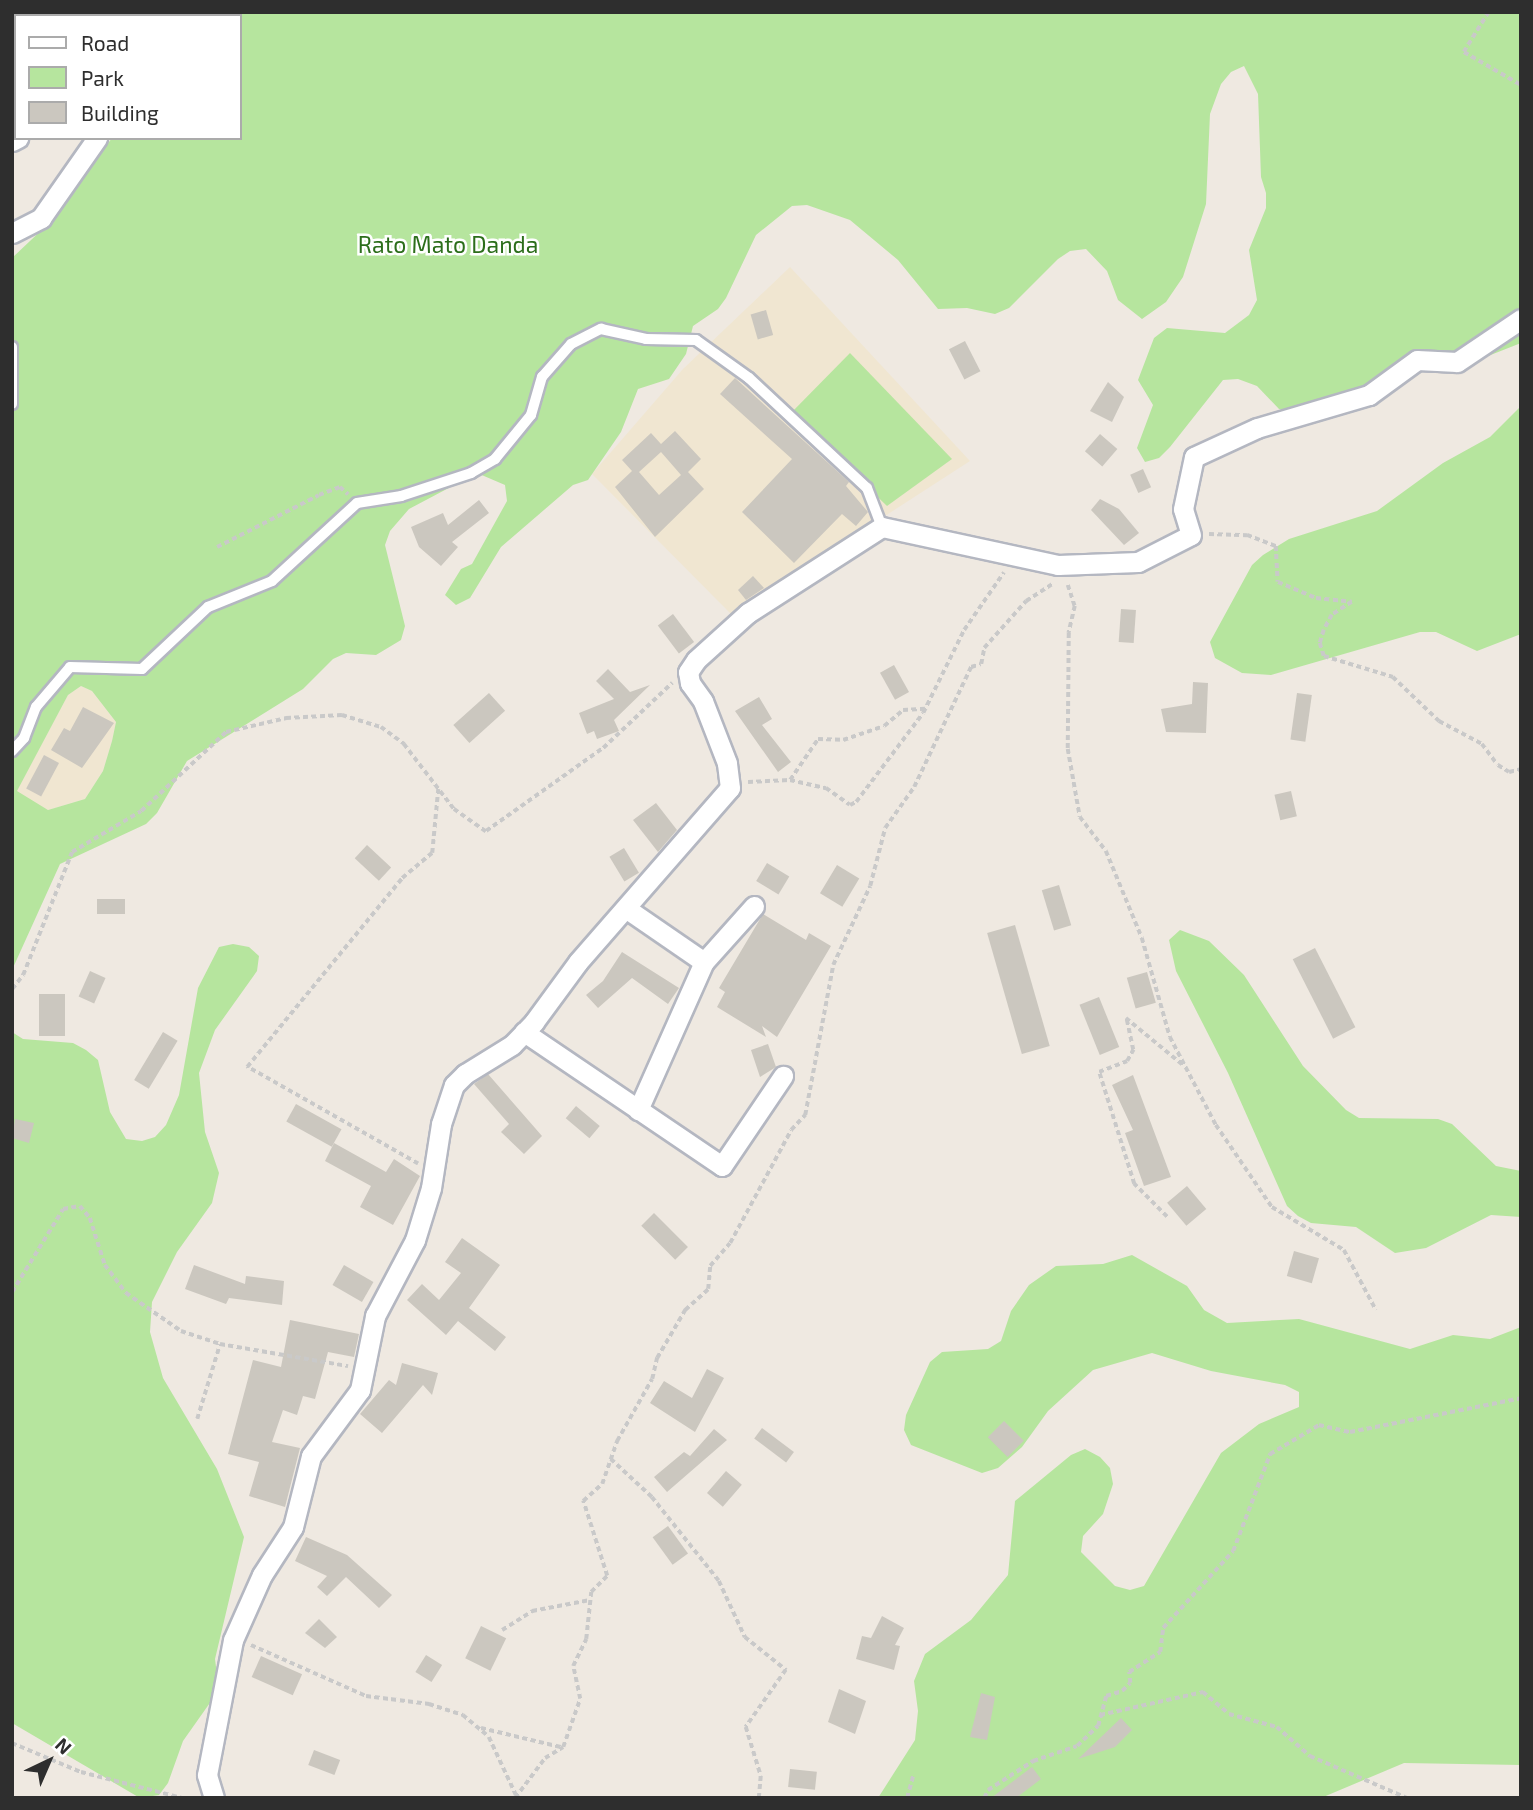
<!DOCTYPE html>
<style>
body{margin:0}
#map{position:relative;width:1533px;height:1810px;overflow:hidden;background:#efe9e1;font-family:"Exo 2",sans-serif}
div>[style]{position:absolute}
.education>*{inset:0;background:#f0e6d1}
.green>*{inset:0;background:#b6e59e}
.building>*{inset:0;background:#cbc7bf;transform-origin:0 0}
.path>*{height:3.5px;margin-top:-1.75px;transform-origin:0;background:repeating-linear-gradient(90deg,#c9c9c9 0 5px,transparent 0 8.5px)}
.roads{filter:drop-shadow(2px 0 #b4b7c1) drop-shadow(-2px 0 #b4b7c1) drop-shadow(0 2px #b4b7c1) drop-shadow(0 -2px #b4b7c1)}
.service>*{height:10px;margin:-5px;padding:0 5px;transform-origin:5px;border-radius:5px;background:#fff}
.minor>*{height:19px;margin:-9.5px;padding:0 9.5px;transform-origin:9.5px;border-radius:9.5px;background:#fff}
span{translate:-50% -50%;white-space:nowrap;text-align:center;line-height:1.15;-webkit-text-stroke:5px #fff;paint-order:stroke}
.park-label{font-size:23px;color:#2c6e1b}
.frame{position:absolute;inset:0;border:14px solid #2e2e2e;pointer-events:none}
.legend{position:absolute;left:14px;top:14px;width:228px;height:126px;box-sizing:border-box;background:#fff;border:2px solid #ababab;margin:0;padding:9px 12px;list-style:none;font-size:21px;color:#2e2e2e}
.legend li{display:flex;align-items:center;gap:14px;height:35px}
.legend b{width:35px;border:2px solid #ababab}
.north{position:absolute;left:14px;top:1726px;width:70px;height:70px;-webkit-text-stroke:5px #fff;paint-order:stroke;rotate:44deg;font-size:19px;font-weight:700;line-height:28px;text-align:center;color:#2e2e2e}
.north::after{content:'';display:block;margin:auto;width:24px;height:32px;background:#2e2e2e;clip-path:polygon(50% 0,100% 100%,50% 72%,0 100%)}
</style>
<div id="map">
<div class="education">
<div style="clip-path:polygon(790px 267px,970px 461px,732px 615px,592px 474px,683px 369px)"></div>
<div style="clip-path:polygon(81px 686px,92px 691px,116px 722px,112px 741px,103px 771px,85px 799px,48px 810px,16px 792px,68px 695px)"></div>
</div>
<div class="green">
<div style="clip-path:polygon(evenodd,45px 12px,1521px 12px,1521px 343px,1488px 356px,1422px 359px,1338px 416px,1279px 409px,1257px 386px,1238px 379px,1223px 380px,1170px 447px,1159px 458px,1145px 462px,1137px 448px,1153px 405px,1138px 380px,1154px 338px,1167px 328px,1225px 333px,1249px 315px,1257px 300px,1249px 250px,1266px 208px,1266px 193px,1261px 177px,1258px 94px,1244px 66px,1231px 72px,1221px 84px,1210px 114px,1206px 204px,1183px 277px,1166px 302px,1142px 319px,1118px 300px,1107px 271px,1086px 249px,1070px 251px,1058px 259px,1009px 308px,995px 314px,967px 308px,938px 309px,898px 260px,850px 220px,807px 205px,792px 206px,756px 235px,726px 298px,718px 309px,693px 326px,686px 354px,669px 379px,638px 389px,621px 432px,588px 480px,573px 485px,501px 547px,470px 598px,456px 605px,445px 595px,461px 569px,472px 564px,507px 501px,505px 485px,477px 473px,409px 509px,390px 531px,385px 545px,405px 626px,401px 640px,376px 655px,346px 653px,333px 659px,303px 689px,187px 761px,157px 813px,146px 824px,60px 864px,12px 970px,12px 258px,48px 224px,112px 138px,240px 138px,240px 16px,43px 16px,45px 12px,81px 686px,92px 691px,116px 722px,112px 741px,103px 771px,85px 799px,48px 810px,17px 791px,68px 695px,81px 686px)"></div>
<div style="clip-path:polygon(850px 353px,952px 459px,887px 506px,791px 413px)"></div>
<div style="clip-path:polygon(1521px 406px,1521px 634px,1477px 651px,1436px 632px,1420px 632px,1271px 675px,1242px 673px,1215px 658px,1210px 642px,1252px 565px,1263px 555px,1289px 539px,1377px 511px,1443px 463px,1490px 437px)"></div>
<div style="clip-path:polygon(1180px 930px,1209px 941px,1244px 975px,1303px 1066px,1346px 1110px,1359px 1118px,1438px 1119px,1452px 1124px,1496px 1166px,1521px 1171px,1521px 1217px,1491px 1215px,1426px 1248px,1395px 1253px,1356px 1227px,1311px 1223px,1298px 1216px,1287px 1206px,1228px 1073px,1176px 971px,1169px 940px)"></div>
<div style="clip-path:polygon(233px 944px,249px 947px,259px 956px,257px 971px,215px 1030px,199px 1073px,205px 1132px,219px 1173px,212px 1203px,177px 1252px,152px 1302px,150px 1332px,163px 1378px,217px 1469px,244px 1537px,215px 1659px,219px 1690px,183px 1741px,168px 1783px,159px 1795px,140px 1798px,12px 1723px,12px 1032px,23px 1039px,73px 1043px,86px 1050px,98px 1060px,110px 1112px,126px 1139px,142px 1141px,155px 1137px,166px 1125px,179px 1095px,198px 988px,219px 947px)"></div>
<div style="clip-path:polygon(1132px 1255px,1187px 1286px,1204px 1310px,1227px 1323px,1299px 1319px,1410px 1349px,1453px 1335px,1490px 1339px,1521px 1327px,1521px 1765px,1404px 1763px,1321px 1798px,878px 1798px,915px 1740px,918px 1711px,914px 1681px,925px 1654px,971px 1620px,1008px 1575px,1015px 1501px,1071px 1455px,1085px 1449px,1100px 1457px,1110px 1468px,1113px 1484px,1103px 1514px,1083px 1536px,1081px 1552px,1115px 1586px,1130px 1590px,1144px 1586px,1221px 1453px,1259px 1424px,1299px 1407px,1299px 1392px,1285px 1385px,1211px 1371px,1152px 1353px,1093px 1370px,1048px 1411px,1022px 1447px,998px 1468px,982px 1473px,911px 1445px,904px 1430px,906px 1415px,930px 1362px,942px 1352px,988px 1349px,1001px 1341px,1011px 1311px,1029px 1285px,1056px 1266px,1103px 1264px)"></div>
</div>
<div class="building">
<div style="left:766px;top:310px;width:26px;height:16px;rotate:74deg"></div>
<div style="left:965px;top:341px;width:34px;height:18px;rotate:63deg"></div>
<div style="clip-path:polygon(735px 378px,849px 482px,846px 486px,868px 512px,856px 526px,842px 514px,794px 563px,742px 512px,792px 459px,720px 394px)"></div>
<div style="clip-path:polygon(1108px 382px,1124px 397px,1112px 422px,1090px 411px)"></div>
<div style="clip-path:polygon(evenodd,675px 431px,701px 459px,688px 472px,704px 489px,655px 537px,615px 487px,632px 471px,622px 460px,651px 433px,661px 444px,675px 431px,661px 452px,681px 475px,659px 495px,639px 472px,661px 452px)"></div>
<div style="left:1100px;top:434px;width:23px;height:23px;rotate:41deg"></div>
<div style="left:1143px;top:469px;width:20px;height:14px;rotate:66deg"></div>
<div style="clip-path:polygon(1100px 499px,1119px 509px,1139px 533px,1124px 545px,1091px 510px)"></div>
<div style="clip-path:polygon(479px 500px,489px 513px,452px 542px,458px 547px,441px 566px,419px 547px,411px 527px,443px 513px,448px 525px)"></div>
<div style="clip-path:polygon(753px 576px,764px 588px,746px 600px,738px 590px)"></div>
<div style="left:1121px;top:609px;width:15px;height:33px;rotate:4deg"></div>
<div style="left:673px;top:614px;width:35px;height:19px;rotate:53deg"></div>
<div style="left:894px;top:665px;width:31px;height:16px;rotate:61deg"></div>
<div style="clip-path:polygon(608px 669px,630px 692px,650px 685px,614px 720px,619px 731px,597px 739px,594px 731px,587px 734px,579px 713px,614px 699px,596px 681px)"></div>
<div style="clip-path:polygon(1193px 682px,1208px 683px,1206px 733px,1166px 732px,1161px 709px,1192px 704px)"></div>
<div style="left:489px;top:693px;width:24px;height:48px;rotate:48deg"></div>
<div style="left:1297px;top:693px;width:15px;height:47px;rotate:8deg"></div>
<div style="clip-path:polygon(759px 697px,772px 719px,762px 725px,791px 762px,778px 772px,735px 711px)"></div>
<div style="clip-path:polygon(83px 707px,114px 723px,82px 768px,51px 750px,64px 728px,70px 731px)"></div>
<div style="left:44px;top:755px;width:17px;height:38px;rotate:28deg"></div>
<div style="left:1291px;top:791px;width:26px;height:17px;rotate:77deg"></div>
<div style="clip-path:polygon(656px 803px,677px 830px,658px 852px,633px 820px)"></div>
<div style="left:367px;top:845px;width:33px;height:18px;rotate:43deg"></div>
<div style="left:624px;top:848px;width:29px;height:17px;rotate:59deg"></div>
<div style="left:767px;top:863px;width:26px;height:21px;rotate:31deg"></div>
<div style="left:837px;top:865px;width:26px;height:33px;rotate:31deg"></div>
<div style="left:1059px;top:885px;width:42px;height:18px;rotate:73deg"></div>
<div style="left:125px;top:899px;width:15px;height:28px;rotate:90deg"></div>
<div style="clip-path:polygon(763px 914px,806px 940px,809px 933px,831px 946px,777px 1037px,762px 1026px,766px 1037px,717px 1007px,725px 992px,719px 988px)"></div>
<div style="left:1015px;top:925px;width:126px;height:29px;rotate:74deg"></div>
<div style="left:1315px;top:948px;width:89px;height:25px;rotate:63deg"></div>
<div style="clip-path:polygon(622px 952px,679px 988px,668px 1004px,632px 978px,598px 1008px,586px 995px,603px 981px)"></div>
<div style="left:90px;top:971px;width:17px;height:28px;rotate:24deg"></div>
<div style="left:1147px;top:972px;width:32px;height:21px;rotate:74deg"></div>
<div style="left:39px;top:994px;width:26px;height:42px"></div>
<div style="left:1099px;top:997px;width:54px;height:21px;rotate:68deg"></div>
<div style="left:163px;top:1032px;width:17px;height:56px;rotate:31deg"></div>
<div style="clip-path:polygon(768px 1044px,776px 1067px,760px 1077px,751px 1050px)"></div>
<div style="clip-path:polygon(488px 1074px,542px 1136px,524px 1154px,501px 1132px,509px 1124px,474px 1084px)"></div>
<div style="clip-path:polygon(1133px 1075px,1171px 1177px,1144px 1186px,1125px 1133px,1133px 1130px,1112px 1085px)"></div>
<div style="left:296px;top:1104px;width:52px;height:20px;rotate:29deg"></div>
<div style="left:576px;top:1106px;width:31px;height:16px;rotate:40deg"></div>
<div style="clip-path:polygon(15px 1119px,34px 1123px,29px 1143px,12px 1138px)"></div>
<div style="clip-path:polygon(334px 1143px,386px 1172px,394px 1159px,420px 1176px,393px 1225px,360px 1207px,371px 1186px,325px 1161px)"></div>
<div style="left:1187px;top:1186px;width:30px;height:26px;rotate:50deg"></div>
<div style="left:654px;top:1213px;width:48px;height:18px;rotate:45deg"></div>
<div style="clip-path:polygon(462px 1238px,500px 1265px,469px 1308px,506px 1337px,495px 1351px,458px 1321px,446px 1335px,407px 1300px,422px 1284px,439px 1300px,461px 1273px,445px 1262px)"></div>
<div style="left:1294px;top:1251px;width:26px;height:26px;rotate:16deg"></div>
<div style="clip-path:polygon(194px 1265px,245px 1284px,246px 1276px,284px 1281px,282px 1305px,229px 1298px,226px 1304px,185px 1289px)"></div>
<div style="left:344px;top:1265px;width:34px;height:23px;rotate:30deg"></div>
<div style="clip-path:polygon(290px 1320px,359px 1334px,354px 1357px,328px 1352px,315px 1399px,303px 1396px,297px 1415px,283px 1410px,272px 1442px,300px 1448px,285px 1507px,249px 1496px,259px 1462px,228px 1454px,253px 1360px,281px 1367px)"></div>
<div style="clip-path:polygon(402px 1363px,438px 1373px,432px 1395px,423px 1385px,382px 1433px,360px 1414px,389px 1380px,396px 1385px)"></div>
<div style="clip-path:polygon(707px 1369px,724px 1378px,695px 1432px,650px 1403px,664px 1381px,692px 1398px)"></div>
<div style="left:1004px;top:1421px;width:28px;height:23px;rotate:45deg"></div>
<div style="left:762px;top:1428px;width:40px;height:13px;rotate:37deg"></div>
<div style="clip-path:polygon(714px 1429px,727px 1440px,667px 1492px,654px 1477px,684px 1452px,690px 1456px)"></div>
<div style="left:726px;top:1471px;width:21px;height:29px;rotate:41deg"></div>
<div style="left:668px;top:1526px;width:34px;height:19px;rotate:54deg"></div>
<div style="clip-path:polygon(306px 1537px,347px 1555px,392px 1595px,379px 1608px,346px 1577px,327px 1596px,317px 1587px,327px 1576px,295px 1561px)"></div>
<div style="clip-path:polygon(882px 1616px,904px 1628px,895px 1645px,900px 1646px,894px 1670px,856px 1659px,862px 1636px,871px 1638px)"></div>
<div style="clip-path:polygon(319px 1619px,337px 1637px,325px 1648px,305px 1633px)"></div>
<div style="left:481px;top:1626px;width:28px;height:36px;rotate:26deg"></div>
<div style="left:426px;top:1655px;width:19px;height:20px;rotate:32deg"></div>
<div style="left:261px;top:1656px;width:45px;height:23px;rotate:24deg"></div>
<div style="clip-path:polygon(839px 1689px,866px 1701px,855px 1734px,828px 1722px)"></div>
<div style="clip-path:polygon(981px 1693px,995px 1697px,987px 1740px,970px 1737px)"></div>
<div style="clip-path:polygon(1121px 1718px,1132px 1730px,1115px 1747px,1078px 1759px)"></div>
<div style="left:314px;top:1750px;width:28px;height:16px;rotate:21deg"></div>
<div style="clip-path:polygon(1032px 1767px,1041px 1779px,1016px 1798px,991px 1798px)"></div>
<div style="left:790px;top:1769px;width:27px;height:18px;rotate:6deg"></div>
</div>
<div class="path">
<div style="left:1489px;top:12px;width:47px;rotate:122deg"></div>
<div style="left:1464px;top:52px;width:66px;rotate:30.1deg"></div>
<div style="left:1209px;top:534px;width:38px;rotate:2deg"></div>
<div style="left:1247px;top:535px;width:31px;rotate:21deg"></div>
<div style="left:1276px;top:546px;width:36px;rotate:87deg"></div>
<div style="left:1278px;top:582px;width:41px;rotate:22.8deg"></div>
<div style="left:1316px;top:598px;width:36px;rotate:6deg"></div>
<div style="left:1352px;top:602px;width:24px;rotate:147deg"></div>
<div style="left:1332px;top:615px;width:17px;rotate:118deg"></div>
<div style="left:1324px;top:630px;width:14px;rotate:107deg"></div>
<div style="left:1320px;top:643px;width:14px;rotate:73deg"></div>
<div style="left:1324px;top:656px;width:72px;rotate:16.9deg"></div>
<div style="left:1393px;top:677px;width:64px;rotate:43.7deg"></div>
<div style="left:1439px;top:721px;width:49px;rotate:28.1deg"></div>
<div style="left:1482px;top:744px;width:26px;rotate:53deg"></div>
<div style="left:1498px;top:765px;width:13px;rotate:32deg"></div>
<div style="left:1509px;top:772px;width:12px;rotate:-14deg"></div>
<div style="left:217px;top:547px;width:114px;rotate:-27deg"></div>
<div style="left:319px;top:495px;width:22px;rotate:-21deg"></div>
<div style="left:340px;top:487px;width:11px;rotate:41deg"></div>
<div style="left:1068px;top:585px;width:22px;rotate:72deg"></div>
<div style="left:1075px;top:606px;width:28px;rotate:103deg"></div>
<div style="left:1069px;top:633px;width:116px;rotate:90.5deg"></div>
<div style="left:1068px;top:749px;width:69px;rotate:80deg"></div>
<div style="left:1080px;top:817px;width:43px;rotate:52.6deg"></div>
<div style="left:1106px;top:851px;width:94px;rotate:67.5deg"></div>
<div style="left:1142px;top:938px;width:103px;rotate:74.2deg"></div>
<div style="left:1170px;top:1037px;width:99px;rotate:62.4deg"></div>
<div style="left:1216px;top:1125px;width:99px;rotate:55.7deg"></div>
<div style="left:1272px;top:1207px;width:84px;rotate:30.8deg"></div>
<div style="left:1344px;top:1250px;width:68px;rotate:61.9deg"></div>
<div style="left:790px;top:780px;width:50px;rotate:-55.7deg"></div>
<div style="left:818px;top:739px;width:25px;rotate:2deg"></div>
<div style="left:843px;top:740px;width:43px;rotate:-18.9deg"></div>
<div style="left:884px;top:726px;width:25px;rotate:-40deg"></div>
<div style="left:903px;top:710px;width:22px;rotate:-3deg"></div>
<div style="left:748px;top:782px;width:42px;rotate:-2.7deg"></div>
<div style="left:790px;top:780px;width:37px;rotate:13deg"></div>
<div style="left:826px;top:788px;width:29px;rotate:35deg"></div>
<div style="left:850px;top:805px;width:7px;rotate:-27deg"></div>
<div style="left:856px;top:802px;width:111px;rotate:-53deg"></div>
<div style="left:923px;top:713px;width:93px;rotate:-63.7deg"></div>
<div style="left:964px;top:630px;width:70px;rotate:-55.4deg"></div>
<div style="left:12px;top:989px;width:18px;rotate:-52deg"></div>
<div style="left:23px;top:975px;width:132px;rotate:-68.3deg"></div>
<div style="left:72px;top:852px;width:80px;rotate:-30.7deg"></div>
<div style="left:141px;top:811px;width:116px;rotate:-42.9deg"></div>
<div style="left:226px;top:732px;width:62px;rotate:-13.1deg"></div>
<div style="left:286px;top:718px;width:56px;rotate:-3.1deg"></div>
<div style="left:342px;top:715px;width:41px;rotate:17.1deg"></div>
<div style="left:381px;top:727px;width:29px;rotate:36deg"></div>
<div style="left:404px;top:744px;width:82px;rotate:52.4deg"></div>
<div style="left:454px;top:809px;width:39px;rotate:35deg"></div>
<div style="left:486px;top:831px;width:143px;rotate:-35.4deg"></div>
<div style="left:603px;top:748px;width:95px;rotate:-43.3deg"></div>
<div style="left:418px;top:1164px;width:197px;rotate:-150.4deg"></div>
<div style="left:247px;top:1067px;width:244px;rotate:-50.6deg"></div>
<div style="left:402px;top:878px;width:39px;rotate:-40deg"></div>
<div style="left:432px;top:853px;width:64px;rotate:-84.6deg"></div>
<div style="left:1167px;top:1217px;width:47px;rotate:-135deg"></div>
<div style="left:1134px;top:1184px;width:117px;rotate:-107.4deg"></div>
<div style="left:1099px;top:1072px;width:30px;rotate:-21deg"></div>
<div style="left:1127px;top:1061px;width:13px;rotate:-61deg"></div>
<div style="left:1133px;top:1050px;width:33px;rotate:-102deg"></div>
<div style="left:1126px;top:1018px;width:74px;rotate:39.5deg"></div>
<div style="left:12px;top:1292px;width:97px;rotate:-58.4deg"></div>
<div style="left:63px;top:1209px;width:17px;rotate:-10deg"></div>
<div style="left:80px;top:1206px;width:16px;rotate:50deg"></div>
<div style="left:90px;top:1218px;width:49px;rotate:72.3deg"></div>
<div style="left:105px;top:1265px;width:35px;rotate:53deg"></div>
<div style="left:126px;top:1293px;width:67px;rotate:34.6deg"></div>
<div style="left:181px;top:1331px;width:41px;rotate:18.4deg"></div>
<div style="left:220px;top:1344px;width:130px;rotate:9.8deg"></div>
<div style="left:197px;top:1419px;width:78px;rotate:-73deg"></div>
<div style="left:611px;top:1459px;width:56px;rotate:42.8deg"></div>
<div style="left:652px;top:1497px;width:107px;rotate:51.4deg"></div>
<div style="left:719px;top:1581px;width:62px;rotate:65.1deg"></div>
<div style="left:745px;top:1637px;width:53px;rotate:38.8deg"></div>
<div style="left:786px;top:1670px;width:70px;rotate:125.1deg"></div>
<div style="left:746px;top:1727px;width:51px;rotate:73deg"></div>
<div style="left:761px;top:1776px;width:22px;rotate:95deg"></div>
<div style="left:502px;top:1630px;width:36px;rotate:-32deg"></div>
<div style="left:532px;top:1611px;width:59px;rotate:-10.7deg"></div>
<div style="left:251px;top:1645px;width:126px;rotate:23.9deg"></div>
<div style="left:366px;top:1696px;width:64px;rotate:7.2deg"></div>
<div style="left:429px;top:1704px;width:36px;rotate:18deg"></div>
<div style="left:463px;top:1715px;width:34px;rotate:40deg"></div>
<div style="left:489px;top:1737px;width:64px;rotate:65deg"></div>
<div style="left:1100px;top:1715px;width:106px;rotate:-12.6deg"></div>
<div style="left:1203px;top:1692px;width:34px;rotate:40deg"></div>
<div style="left:1229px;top:1714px;width:50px;rotate:15.2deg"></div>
<div style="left:1277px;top:1727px;width:44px;rotate:41.3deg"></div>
<div style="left:1310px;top:1756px;width:106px;rotate:23.4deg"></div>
<div style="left:481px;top:1728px;width:82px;rotate:13.4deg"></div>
<div style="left:12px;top:1743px;width:75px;rotate:22.8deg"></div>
<div style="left:81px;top:1772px;width:104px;rotate:14.4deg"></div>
<div style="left:515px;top:1798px;width:50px;rotate:-53.1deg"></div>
<div style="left:545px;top:1758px;width:21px;rotate:-31deg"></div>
<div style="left:563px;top:1747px;width:51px;rotate:-70.5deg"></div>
<div style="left:580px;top:1699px;width:34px;rotate:-102deg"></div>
<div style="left:573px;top:1666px;width:30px;rotate:-64deg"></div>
<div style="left:586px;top:1639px;width:47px;rotate:-83.9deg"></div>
<div style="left:591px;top:1592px;width:23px;rotate:-45deg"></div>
<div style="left:607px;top:1576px;width:79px;rotate:-107.7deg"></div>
<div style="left:583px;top:1501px;width:25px;rotate:-42deg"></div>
<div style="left:602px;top:1484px;width:46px;rotate:-70.8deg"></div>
<div style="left:617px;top:1441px;width:71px;rotate:-60.6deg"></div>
<div style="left:652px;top:1379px;width:22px;rotate:-77deg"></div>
<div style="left:657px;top:1358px;width:56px;rotate:-59.7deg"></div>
<div style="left:685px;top:1310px;width:31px;rotate:-42deg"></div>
<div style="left:708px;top:1289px;width:23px;rotate:-85deg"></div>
<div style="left:710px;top:1266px;width:30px;rotate:-49deg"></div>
<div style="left:730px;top:1243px;width:128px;rotate:-61.6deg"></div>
<div style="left:791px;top:1130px;width:21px;rotate:-47deg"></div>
<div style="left:805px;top:1115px;width:153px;rotate:-79.4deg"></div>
<div style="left:833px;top:965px;width:87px;rotate:-64.9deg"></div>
<div style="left:870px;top:886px;width:60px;rotate:-75.5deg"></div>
<div style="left:885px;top:828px;width:50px;rotate:-54.7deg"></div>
<div style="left:914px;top:787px;width:133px;rotate:-64.6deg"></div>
<div style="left:971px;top:667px;width:10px;rotate:-17deg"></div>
<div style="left:981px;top:664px;width:16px;rotate:-79deg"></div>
<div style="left:984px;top:648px;width:63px;rotate:-48.2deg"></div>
<div style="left:1026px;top:601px;width:31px;rotate:-33deg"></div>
<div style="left:907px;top:1798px;width:23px;rotate:-75deg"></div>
<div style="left:984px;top:1798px;width:9px;rotate:-63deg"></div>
<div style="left:988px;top:1790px;width:54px;rotate:-32.8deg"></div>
<div style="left:1033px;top:1761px;width:46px;rotate:-18.8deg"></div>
<div style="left:1077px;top:1746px;width:29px;rotate:-44deg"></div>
<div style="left:1098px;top:1726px;width:31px;rotate:-75deg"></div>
<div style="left:1106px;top:1696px;width:17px;rotate:-17deg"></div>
<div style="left:1122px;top:1691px;width:11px;rotate:-45deg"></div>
<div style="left:1130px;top:1683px;width:11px;rotate:-95deg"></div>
<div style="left:1129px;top:1672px;width:37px;rotate:-33deg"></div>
<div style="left:1160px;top:1652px;width:24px;rotate:-83deg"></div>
<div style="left:1163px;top:1628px;width:104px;rotate:-47.7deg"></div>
<div style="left:1233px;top:1551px;width:104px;rotate:-69.1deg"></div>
<div style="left:1270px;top:1454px;width:57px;rotate:-30.6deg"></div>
<div style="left:1319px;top:1425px;width:32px;rotate:13deg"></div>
<div style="left:1350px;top:1432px;width:174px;rotate:-11.2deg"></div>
</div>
<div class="roads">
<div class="service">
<div style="left:12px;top:347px;width:57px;rotate:90deg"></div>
<div style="left:12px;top:751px;width:18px;rotate:-47deg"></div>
<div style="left:24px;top:738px;width:33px;rotate:-69deg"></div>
<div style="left:36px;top:707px;width:52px;rotate:-49.6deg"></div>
<div style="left:70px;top:667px;width:72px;rotate:1.6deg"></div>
<div style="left:142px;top:669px;width:91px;rotate:-43.2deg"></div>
<div style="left:208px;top:607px;width:69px;rotate:-22.1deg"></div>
<div style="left:272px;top:581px;width:115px;rotate:-42.5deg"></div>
<div style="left:357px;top:503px;width:45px;rotate:-9deg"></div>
<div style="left:401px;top:496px;width:74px;rotate:-18.2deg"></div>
<div style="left:471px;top:473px;width:28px;rotate:-30deg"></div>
<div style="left:495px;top:459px;width:57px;rotate:-50.7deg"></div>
<div style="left:531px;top:415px;width:40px;rotate:-74deg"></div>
<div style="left:542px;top:377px;width:44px;rotate:-48.7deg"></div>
<div style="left:571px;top:344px;width:34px;rotate:-27deg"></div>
<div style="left:601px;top:329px;width:46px;rotate:12.5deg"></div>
<div style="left:646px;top:339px;width:50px;rotate:1.1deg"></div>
<div style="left:696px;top:340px;width:65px;rotate:35.6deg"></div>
<div style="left:749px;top:378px;width:161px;rotate:43deg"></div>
<div style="left:867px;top:488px;width:42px;rotate:69deg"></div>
</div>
<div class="minor">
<div style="left:30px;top:16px;width:4px;rotate:-63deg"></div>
<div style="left:12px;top:58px;width:8px;rotate:-60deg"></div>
<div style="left:12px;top:141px;width:7px;rotate:-27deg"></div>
<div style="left:12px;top:233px;width:33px;rotate:-27deg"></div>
<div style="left:41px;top:218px;width:98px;rotate:-55deg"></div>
<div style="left:627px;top:909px;width:93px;rotate:34.5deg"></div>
<div style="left:524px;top:1032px;width:239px;rotate:34.1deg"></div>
<div style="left:722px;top:1166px;width:109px;rotate:-55.9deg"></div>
<div style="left:638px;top:1110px;width:162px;rotate:-66deg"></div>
<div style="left:704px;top:962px;width:75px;rotate:-48.2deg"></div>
<div style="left:214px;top:1798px;width:24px;rotate:-107deg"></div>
<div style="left:207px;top:1775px;width:137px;rotate:-79.1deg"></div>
<div style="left:233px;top:1640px;width:71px;rotate:-66deg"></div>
<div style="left:262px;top:1575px;width:57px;rotate:-57.1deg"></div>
<div style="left:293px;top:1527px;width:73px;rotate:-75.8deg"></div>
<div style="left:311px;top:1456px;width:82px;rotate:-53.4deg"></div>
<div style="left:360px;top:1390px;width:76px;rotate:-78.5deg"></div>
<div style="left:375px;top:1316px;width:86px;rotate:-62.2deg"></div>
<div style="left:415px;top:1240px;width:54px;rotate:-72.9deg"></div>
<div style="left:431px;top:1188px;width:65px;rotate:-81.1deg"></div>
<div style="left:441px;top:1124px;width:41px;rotate:-71.6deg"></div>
<div style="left:454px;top:1085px;width:16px;rotate:-45deg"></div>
<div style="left:465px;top:1074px;width:55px;rotate:-31.7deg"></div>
<div style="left:512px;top:1045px;width:32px;rotate:-46deg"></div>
<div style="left:534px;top:1022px;width:74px;rotate:-53.7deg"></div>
<div style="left:578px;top:962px;width:231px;rotate:-48.9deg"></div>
<div style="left:730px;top:788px;width:25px;rotate:-97deg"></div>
<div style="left:727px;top:763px;width:66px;rotate:-111.2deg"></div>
<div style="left:703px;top:701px;width:22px;rotate:-126deg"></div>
<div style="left:690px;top:683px;width:11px;rotate:-100deg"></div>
<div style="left:688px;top:672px;width:14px;rotate:-56deg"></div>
<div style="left:696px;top:660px;width:70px;rotate:-42.1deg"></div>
<div style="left:748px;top:613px;width:159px;rotate:-32.7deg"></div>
<div style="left:882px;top:527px;width:180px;rotate:12.2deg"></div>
<div style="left:1058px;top:565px;width:80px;rotate:-2.1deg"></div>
<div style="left:1138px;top:562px;width:59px;rotate:-27deg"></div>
<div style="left:1191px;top:535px;width:27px;rotate:-107deg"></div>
<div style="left:1183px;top:509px;width:53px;rotate:-78.1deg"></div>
<div style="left:1194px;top:457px;width:69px;rotate:-24.7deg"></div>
<div style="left:1257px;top:428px;width:117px;rotate:-16.4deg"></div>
<div style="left:1369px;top:395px;width:59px;rotate:-36.1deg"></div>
<div style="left:1417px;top:360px;width:40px;rotate:2.9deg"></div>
<div style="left:1457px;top:362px;width:77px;rotate:-33.9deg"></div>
</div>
</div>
<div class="park-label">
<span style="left:448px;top:244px">Rato Mato Danda</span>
</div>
<div class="frame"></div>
<ul class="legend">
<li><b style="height:9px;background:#fff"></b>Road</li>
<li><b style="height:19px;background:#b6e59e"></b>Park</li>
<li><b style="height:19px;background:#cbc7bf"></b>Building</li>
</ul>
<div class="north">N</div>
</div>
